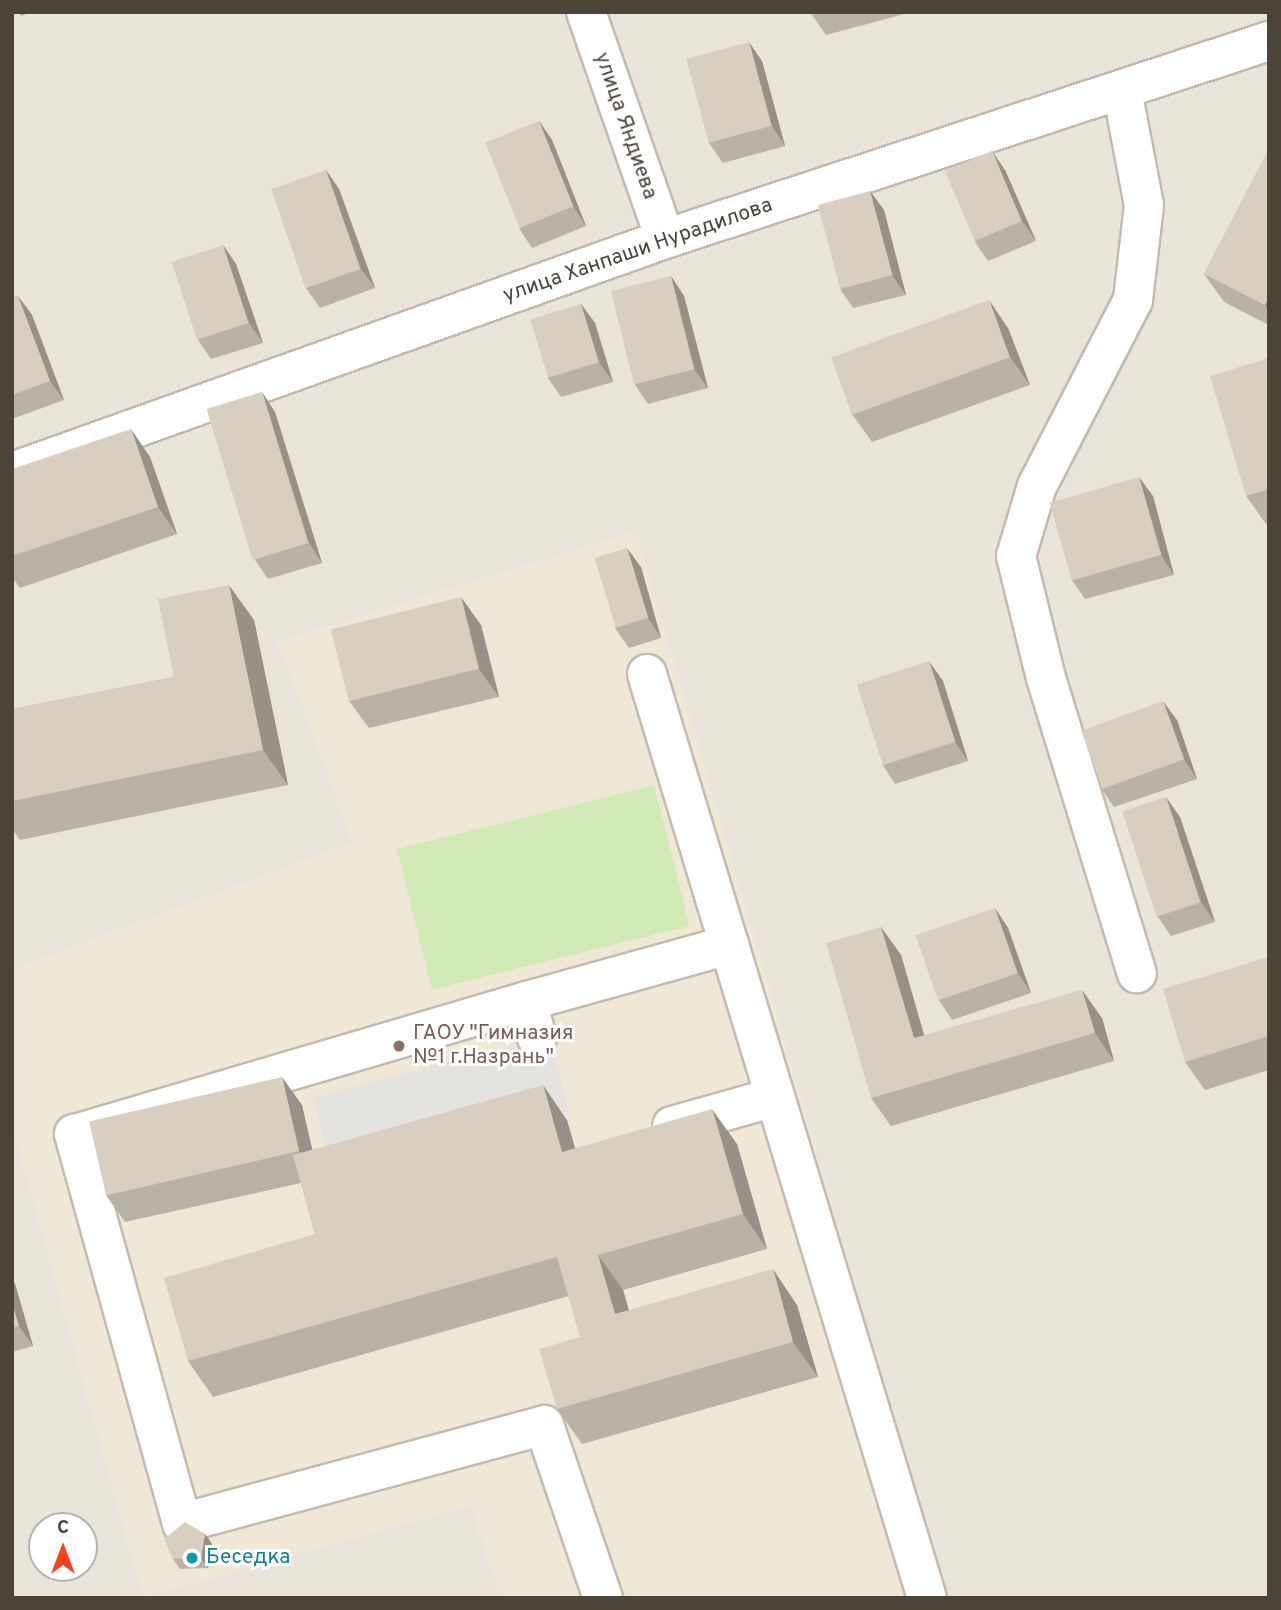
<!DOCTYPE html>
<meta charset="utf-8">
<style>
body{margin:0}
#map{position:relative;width:1281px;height:1610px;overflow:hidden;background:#f6f3ec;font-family:Overpass,sans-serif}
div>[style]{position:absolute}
.residential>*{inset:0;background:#eae5da}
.education>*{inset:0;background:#efe8d6}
.green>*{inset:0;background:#d2eab5;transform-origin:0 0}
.parking>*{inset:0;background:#e5e3e0;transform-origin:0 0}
.roads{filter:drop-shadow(2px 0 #c2bbae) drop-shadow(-2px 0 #c2bbae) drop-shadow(0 2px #c2bbae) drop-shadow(0 -2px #c2bbae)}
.minor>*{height:38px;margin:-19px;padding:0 19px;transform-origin:19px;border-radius:19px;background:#fff}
.wall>*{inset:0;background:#bab2a6}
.shaded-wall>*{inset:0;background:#979187}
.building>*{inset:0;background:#d8cfc1;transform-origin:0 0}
.dots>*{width:19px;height:19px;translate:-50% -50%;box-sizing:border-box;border:4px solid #fff;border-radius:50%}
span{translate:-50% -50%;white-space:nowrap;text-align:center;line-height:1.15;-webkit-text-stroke:6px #fff;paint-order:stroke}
.street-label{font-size:21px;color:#4b4439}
.education-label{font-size:21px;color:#785e54}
.left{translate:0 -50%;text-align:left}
.culture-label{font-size:21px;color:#0d838f}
.frame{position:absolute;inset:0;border:14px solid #4b4439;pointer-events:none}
.north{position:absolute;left:28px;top:1512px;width:70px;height:70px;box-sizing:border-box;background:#fff;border:2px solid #b7b4b0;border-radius:50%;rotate:0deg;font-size:19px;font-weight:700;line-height:28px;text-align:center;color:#4b4439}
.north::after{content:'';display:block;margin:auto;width:24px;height:32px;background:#fc3f1d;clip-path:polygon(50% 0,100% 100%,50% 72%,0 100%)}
</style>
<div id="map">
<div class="residential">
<div style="clip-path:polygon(evenodd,12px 12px,1269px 12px,1269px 1598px,12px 1598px,12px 12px,42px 1526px,84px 1526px,84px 1568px,42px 1568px,42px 1526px)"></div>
</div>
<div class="education">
<div style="clip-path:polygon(636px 531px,946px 1598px,501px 1598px,471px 1506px,143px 1598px,12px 1123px,12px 969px,352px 842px,278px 641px)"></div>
</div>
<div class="green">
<div style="left:654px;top:785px;width:145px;height:265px;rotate:76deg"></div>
</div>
<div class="parking">
<div style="left:548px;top:1035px;width:78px;height:243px;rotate:75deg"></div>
</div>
<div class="roads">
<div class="minor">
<div style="left:586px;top:12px;width:240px;rotate:70.8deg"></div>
<div style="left:1122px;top:90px;width:117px;rotate:79.2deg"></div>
<div style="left:1144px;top:205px;width:96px;rotate:96.6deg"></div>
<div style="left:1133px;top:300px;width:209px;rotate:117.3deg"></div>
<div style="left:1037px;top:486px;width:73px;rotate:106.7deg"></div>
<div style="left:1016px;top:556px;width:126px;rotate:76.2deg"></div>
<div style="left:1046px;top:678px;width:309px;rotate:72.9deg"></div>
<div style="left:12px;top:472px;width:693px;rotate:-19.64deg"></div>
<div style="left:665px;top:239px;width:636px;rotate:-18.15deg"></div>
<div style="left:647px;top:674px;width:965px;rotate:73.14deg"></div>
<div style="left:527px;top:1001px;width:472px;rotate:163.6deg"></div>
<div style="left:74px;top:1134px;width:404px;rotate:74.5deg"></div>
<div style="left:182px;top:1523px;width:375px;rotate:-15.1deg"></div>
<div style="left:544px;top:1425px;width:183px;rotate:71.2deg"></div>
<div style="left:537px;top:1038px;width:38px;rotate:-105deg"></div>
<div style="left:527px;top:1001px;width:210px;rotate:-15.5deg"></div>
<div style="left:672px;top:1126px;width:107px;rotate:-15.7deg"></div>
</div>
</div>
<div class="wall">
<div style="clip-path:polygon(18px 12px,32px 12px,21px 16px)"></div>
<div style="clip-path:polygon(811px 12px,908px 12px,908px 13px,826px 35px,812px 15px)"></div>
<div style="clip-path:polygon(762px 61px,785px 146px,723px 163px,709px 143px)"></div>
<div style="clip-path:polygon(539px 121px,552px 140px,586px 226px,532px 248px,519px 228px)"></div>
<div style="clip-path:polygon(1269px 149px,1269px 325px,1224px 302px,1204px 274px)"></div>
<div style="clip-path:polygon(326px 170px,339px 189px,375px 288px,320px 308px,306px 288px)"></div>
<div style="clip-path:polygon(1005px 170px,1036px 241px,988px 261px,975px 242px)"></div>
<div style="clip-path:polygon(870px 191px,884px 210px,906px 295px,853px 308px,840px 289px)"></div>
<div style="clip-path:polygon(223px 245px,236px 264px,263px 343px,211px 359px,198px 340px)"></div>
<div style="clip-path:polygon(671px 276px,684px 296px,708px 388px,648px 404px,635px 385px)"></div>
<div style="clip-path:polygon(18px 296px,32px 315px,64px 400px,12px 419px,12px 298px)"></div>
<div style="clip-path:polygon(581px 304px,595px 323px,613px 382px,561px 397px,548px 378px)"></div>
<div style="clip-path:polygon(1008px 328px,1030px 385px,872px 442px,852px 414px)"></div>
<div style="clip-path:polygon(1269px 358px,1269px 523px,1266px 524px,1246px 496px)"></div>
<div style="clip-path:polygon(275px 412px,322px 563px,268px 579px,255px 560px)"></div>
<div style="clip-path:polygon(150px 457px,177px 534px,20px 588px,12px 577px,12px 469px)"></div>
<div style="clip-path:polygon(1153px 496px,1174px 575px,1085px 599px,1071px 579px)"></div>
<div style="clip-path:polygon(641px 567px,661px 638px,629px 648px,615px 628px)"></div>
<div style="clip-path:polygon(254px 620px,288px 785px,20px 840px,12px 829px,12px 709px,174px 677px)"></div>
<div style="clip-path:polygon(481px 625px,499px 697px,369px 728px,349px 701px)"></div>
<div style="clip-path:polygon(943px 681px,968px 761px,895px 784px,882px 764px)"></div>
<div style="clip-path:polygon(1177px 720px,1197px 779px,1114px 807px,1101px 788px)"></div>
<div style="clip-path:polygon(1180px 817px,1215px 922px,1171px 936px,1158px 917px)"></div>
<div style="clip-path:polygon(995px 908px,1008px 928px,1031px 993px,952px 1020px,939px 1000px)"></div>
<div style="clip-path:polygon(881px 927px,901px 955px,924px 1035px,1102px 1018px,1114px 1061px,891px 1126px,871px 1098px)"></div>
<div style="clip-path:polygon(1269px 957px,1269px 1070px,1205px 1090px,1185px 1062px)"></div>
<div style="clip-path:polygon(302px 1105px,312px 1150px,567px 1120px,575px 1148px,737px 1144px,767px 1249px,623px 1290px,629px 1310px,797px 1305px,818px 1377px,582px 1444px,557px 1409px,580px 1337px,569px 1296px,213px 1397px,188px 1361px,315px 1234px,301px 1183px,125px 1222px,105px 1194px)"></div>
<div style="clip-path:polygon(12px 1280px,15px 1284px,33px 1346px,12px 1352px)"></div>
<div style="clip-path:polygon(205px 1534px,212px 1544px,208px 1568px,180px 1569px,173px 1559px)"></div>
</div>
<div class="shaded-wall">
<div style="clip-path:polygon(749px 42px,762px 61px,785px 146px,772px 126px)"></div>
<div style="clip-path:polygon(539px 121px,552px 140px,586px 226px,573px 206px)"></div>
<div style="clip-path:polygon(992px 151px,1005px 170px,1036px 241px,1022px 221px)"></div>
<div style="clip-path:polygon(326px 170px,339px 189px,375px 288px,361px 269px)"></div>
<div style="clip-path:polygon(870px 191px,884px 210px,906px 295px,892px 275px)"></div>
<div style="clip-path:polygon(223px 245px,236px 264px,263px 343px,249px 323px)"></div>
<div style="clip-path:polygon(671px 276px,684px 296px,708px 388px,694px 369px)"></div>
<div style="clip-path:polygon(18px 296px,32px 315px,64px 400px,50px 381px)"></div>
<div style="clip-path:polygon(1269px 297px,1269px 311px,1265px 305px)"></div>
<div style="clip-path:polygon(989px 300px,1008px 328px,1030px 385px,1010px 357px)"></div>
<div style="clip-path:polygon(581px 304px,595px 323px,613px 382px,599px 362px)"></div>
<div style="clip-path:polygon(262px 392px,275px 412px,322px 563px,309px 543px)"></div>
<div style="clip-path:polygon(131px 429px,150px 457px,177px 534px,158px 507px)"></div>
<div style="clip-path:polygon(1139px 477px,1153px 496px,1174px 575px,1161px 555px)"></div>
<div style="clip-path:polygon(627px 548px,641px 567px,661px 638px,648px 618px)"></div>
<div style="clip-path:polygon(229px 585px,254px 620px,288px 785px,263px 750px)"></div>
<div style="clip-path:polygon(461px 597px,481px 625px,499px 697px,479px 669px)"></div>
<div style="clip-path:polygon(929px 661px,943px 681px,968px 761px,955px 742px)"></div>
<div style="clip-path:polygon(1163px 701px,1177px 720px,1197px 779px,1184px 759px)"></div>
<div style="clip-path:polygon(1166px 797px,1180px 817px,1215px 922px,1201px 902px)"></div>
<div style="clip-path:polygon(995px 908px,1008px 928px,1031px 993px,1018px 973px)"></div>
<div style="clip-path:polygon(881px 927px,901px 955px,933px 1066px,914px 1038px)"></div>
<div style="clip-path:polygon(1082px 990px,1102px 1018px,1114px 1061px,1095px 1033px)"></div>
<div style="clip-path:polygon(282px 1077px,302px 1105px,319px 1179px,299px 1151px)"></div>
<div style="clip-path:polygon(543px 1085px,567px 1120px,586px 1187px,562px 1152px)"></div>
<div style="clip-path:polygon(712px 1109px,737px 1144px,767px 1249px,743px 1214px)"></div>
<div style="clip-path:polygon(598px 1255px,623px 1290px,640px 1349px,615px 1314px)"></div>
<div style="clip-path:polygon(773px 1269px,797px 1305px,818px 1377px,793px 1342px)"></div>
<div style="clip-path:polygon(12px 1280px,15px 1284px,33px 1346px,19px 1326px,12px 1303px)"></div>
<div style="clip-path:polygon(205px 1534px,212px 1544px,208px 1568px,201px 1558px)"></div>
</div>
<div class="building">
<div style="clip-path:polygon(811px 12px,824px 12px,812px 15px)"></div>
<div style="left:749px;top:42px;width:87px;height:65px;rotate:75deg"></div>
<div style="left:539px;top:121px;width:92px;height:58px;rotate:68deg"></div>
<div style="clip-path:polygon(1269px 149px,1269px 297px,1265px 305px,1204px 274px)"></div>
<div style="left:992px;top:151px;width:76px;height:51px;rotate:67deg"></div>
<div style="left:326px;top:170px;width:105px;height:58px;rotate:71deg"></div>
<div style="left:870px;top:191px;width:87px;height:54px;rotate:75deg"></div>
<div style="left:223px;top:245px;width:82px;height:54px;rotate:72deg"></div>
<div style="left:671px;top:276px;width:96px;height:62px;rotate:76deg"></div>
<div style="clip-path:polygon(18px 296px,50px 381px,12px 395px,12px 298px)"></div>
<div style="left:989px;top:300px;width:61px;height:168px;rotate:70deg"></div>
<div style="left:581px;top:304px;width:61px;height:53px;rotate:73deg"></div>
<div style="clip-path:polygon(1269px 358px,1269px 489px,1246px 496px,1210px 376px)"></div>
<div style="left:262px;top:392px;width:158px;height:58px;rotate:73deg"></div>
<div style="clip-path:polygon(131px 429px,158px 507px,12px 556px,12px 469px)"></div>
<div style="left:1139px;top:477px;width:81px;height:93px;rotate:74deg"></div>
<div style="left:627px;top:548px;width:73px;height:34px;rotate:73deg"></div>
<div style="clip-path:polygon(229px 585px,263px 750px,12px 801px,12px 709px,174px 677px,158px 599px)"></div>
<div style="left:461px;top:597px;width:74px;height:134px;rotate:76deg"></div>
<div style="left:929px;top:661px;width:85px;height:76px;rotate:72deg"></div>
<div style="left:1163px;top:701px;width:62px;height:87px;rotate:70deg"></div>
<div style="left:1166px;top:797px;width:111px;height:46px;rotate:72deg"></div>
<div style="left:995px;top:908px;width:69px;height:84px;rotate:71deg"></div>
<div style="clip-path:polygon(881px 927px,914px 1038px,1082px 990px,1095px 1033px,871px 1098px,826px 943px)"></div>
<div style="clip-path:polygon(1269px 957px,1269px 1036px,1185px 1062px,1163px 989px)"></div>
<div style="left:282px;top:1077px;width:76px;height:198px;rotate:77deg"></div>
<div style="clip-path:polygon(543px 1085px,562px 1152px,712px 1109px,743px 1214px,598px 1255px,615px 1314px,773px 1269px,793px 1342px,557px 1409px,539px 1349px,580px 1337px,557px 1257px,188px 1361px,164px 1278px,315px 1234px,293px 1155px)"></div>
<div style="clip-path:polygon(12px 1303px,19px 1326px,12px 1328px)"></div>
<div style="clip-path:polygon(185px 1522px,205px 1534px,201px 1558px,173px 1559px,164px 1539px)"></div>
</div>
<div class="dots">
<div style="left:399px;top:1046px;background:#8d6e63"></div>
<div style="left:192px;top:1558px;background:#0f9aa8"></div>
</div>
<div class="street-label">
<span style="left:625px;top:126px;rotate:71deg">улица Яндиева</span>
<span style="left:638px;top:251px;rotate:-19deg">улица Ханпаши Нурадилова</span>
</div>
<div class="education-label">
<span class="left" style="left:413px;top:1046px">ГАОУ "Гимназия<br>№1 г.Назрань"</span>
</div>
<div class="culture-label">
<span class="left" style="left:206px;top:1558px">Беседка</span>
</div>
<div class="frame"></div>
<div class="north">С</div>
</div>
